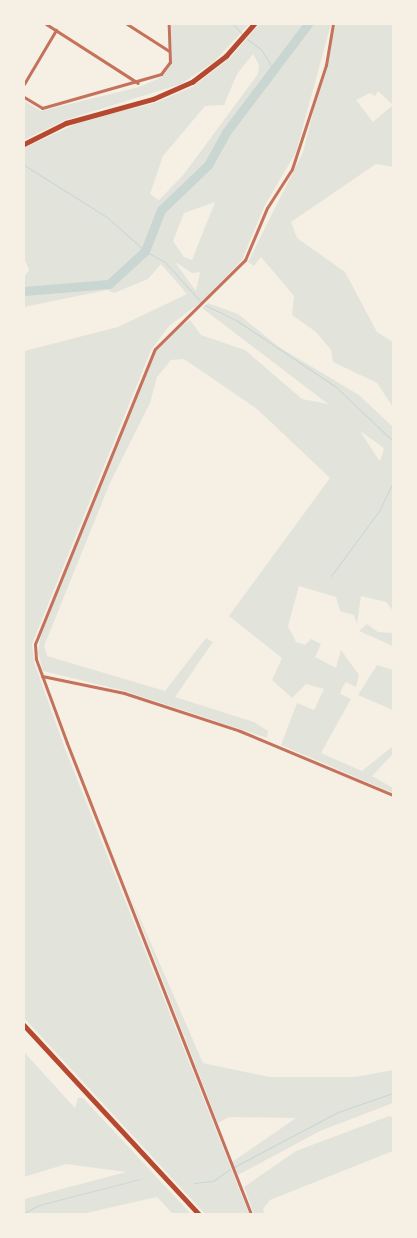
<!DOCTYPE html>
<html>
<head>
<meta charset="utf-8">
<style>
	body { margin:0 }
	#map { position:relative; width:417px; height:1238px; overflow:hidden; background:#f6efe4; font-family:"Noto Sans",sans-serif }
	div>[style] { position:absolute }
	.green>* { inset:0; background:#e2e4dc }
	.stream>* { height:1px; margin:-0.5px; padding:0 0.5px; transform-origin:0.5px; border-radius:0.5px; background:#c9d6d2 }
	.river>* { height:9px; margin:-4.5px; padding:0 4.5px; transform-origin:4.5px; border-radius:4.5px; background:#c9d6d2 }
	.minor>* { height:3px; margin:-1.5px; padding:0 1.5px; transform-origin:1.5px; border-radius:1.5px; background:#c5725c }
	.secondary>* { height:4.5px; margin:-2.25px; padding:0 2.25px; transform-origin:2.25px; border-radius:2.25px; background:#b5482f }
	.primary>* { height:4.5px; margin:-2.25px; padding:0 2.25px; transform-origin:2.25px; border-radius:2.25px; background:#b5482f }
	span { translate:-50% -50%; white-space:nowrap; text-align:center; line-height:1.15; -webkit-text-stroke:5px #f6efe4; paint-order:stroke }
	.frame { position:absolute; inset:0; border:25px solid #f6efe4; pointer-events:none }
</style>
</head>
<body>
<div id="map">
	<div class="green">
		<i style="clip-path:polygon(171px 24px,249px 24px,214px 62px,181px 84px,65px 120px,24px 140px,24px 101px,41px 111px,139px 87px,162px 77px,172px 63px)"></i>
		<i style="clip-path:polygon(evenodd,259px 24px,331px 24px,296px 152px,264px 207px,242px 260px,204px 300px,169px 326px,151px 350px,32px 644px,34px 662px,64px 746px,249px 1214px,205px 1214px,24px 1018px,24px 351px,118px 327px,187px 294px,161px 264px,148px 279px,114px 293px,107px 290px,24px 307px,24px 277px,29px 270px,24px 258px,24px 148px,84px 120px,155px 103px,194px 86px,231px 57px,259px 24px,253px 54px,259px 65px,258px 74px,184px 174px,159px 200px,150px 194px,163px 156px,205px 106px,224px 105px,237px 74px,253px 54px,259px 24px,215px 202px,192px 260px,184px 257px,173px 241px,184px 213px,215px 202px,259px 24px,175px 262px,192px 273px,200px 272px,196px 291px,175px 262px)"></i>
		<i style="clip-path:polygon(evenodd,336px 24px,393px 24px,393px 167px,376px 164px,291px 222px,297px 238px,345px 272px,377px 332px,393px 342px,393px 407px,377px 383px,333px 362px,331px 350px,316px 332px,292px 315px,294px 296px,261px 257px,254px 266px,248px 262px,303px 152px,336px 24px,378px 91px,393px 105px,373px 122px,356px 100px,370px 93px,375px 96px,378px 91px)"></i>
		<i style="clip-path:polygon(evenodd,208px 303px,238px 314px,279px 347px,359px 395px,393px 427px,393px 611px,386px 602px,361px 596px,357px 624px,354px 615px,340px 611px,336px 597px,299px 586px,288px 626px,296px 642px,305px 645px,311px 639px,321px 644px,315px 657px,336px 668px,341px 650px,359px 675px,356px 687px,346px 682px,342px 688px,340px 694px,351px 699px,321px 753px,362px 771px,393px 746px,393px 754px,372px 776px,393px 788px,393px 793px,281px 745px,297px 703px,314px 710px,324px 689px,306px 684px,292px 698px,272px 680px,282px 658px,229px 616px,330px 478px,257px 409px,184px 359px,171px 360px,157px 377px,150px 403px,110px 483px,44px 646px,47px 656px,165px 691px,206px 638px,213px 642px,175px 697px,254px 722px,268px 731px,267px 738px,125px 691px,43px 671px,38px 652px,42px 629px,156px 350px,171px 333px,190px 320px,201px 335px,245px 350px,302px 399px,328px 404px,202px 308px,208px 303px,360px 431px,384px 448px,380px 461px,379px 460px,360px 431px)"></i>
		<i style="clip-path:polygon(367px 624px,378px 632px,393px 633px,393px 646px,359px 631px)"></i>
		<i style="clip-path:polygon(377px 665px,393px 670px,393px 710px,358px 695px)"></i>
		<i style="clip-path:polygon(129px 893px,203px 1063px,269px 1077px,355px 1077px,393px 1070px,393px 1103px,320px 1131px,238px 1175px,232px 1162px,296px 1118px,229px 1117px,218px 1123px)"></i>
		<i style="clip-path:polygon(24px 1052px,75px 1108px,78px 1098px,83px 1098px,191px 1214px,173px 1214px,157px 1197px,82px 1214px,24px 1214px,24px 1199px,126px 1172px,66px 1164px,24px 1177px)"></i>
		<i style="clip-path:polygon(389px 1116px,393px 1117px,393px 1151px,270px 1200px,263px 1209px,265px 1214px,254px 1214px,244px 1187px,296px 1151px)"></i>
	</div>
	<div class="stream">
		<i style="left:233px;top:24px;width:13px;rotate:48deg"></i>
		<i style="left:247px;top:39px;width:17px;rotate:36deg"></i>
		<i style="left:261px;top:49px;width:26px;rotate:59deg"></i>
		<i style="left:24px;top:165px;width:98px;rotate:32.1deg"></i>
		<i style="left:107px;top:217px;width:51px;rotate:41.8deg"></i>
		<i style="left:145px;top:251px;width:23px;rotate:29deg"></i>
		<i style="left:165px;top:262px;width:54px;rotate:48deg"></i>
		<i style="left:205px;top:305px;width:34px;rotate:26deg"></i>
		<i style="left:236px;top:320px;width:120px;rotate:33.8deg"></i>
		<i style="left:336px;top:387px;width:79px;rotate:43.5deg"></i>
		<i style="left:331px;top:576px;width:81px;rotate:-53.6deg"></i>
		<i style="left:379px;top:511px;width:32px;rotate:-64deg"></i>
		<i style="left:234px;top:1167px;width:118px;rotate:-27.9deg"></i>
		<i style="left:338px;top:1112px;width:58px;rotate:-19.1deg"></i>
		<i style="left:194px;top:1183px;width:19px;rotate:-6deg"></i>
		<i style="left:213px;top:1181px;width:21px;rotate:-35deg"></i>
		<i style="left:24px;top:1213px;width:17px;rotate:-28deg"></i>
		<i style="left:39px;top:1205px;width:104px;rotate:-14.4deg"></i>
	</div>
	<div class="river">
		<i style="left:24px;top:291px;width:85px;rotate:-4.7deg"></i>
		<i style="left:109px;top:284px;width:49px;rotate:-42.5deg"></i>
		<i style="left:145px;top:251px;width:44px;rotate:-68.7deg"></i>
		<i style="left:161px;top:210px;width:65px;rotate:-43.8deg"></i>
		<i style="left:208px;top:165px;width:39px;rotate:-61deg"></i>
		<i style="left:227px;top:131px;width:134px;rotate:-52.9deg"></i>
	</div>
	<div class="minor">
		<i style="left:46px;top:24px;width:109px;rotate:32.7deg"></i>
		<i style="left:127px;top:24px;width:50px;rotate:32.7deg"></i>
		<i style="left:24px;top:84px;width:63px;rotate:-59.3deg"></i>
		<i style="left:24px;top:97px;width:21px;rotate:31deg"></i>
		<i style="left:42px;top:108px;width:124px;rotate:-15.9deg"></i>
		<i style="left:161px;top:74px;width:15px;rotate:-53deg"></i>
		<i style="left:170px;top:62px;width:38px;rotate:-92deg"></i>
		<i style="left:42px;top:676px;width:84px;rotate:11.7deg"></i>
		<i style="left:124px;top:693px;width:122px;rotate:18.1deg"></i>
		<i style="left:240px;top:731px;width:166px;rotate:22.7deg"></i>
		<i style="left:251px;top:1214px;width:506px;rotate:-111.34deg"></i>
		<i style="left:67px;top:743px;width:90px;rotate:-110.3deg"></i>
		<i style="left:36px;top:659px;width:15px;rotate:-94deg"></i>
		<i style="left:35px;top:644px;width:318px;rotate:-67.9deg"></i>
		<i style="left:155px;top:349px;width:127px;rotate:-44.7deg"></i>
		<i style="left:245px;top:260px;width:56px;rotate:-67.1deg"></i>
		<i style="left:267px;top:208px;width:46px;rotate:-57.3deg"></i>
		<i style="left:292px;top:169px;width:109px;rotate:-71.9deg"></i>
		<i style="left:326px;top:65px;width:42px;rotate:-80.3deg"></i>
	</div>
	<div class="secondary">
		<i style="left:24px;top:144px;width:47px;rotate:-26.6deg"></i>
		<i style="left:66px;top:123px;width:90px;rotate:-15.4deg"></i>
		<i style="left:153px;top:99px;width:43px;rotate:-23.6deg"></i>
		<i style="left:192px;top:82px;width:43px;rotate:-37.4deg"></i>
		<i style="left:226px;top:56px;width:43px;rotate:-48.8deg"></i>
	</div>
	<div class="primary">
		<i style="left:24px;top:1025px;width:258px;rotate:47.2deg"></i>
	</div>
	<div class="frame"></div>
</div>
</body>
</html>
